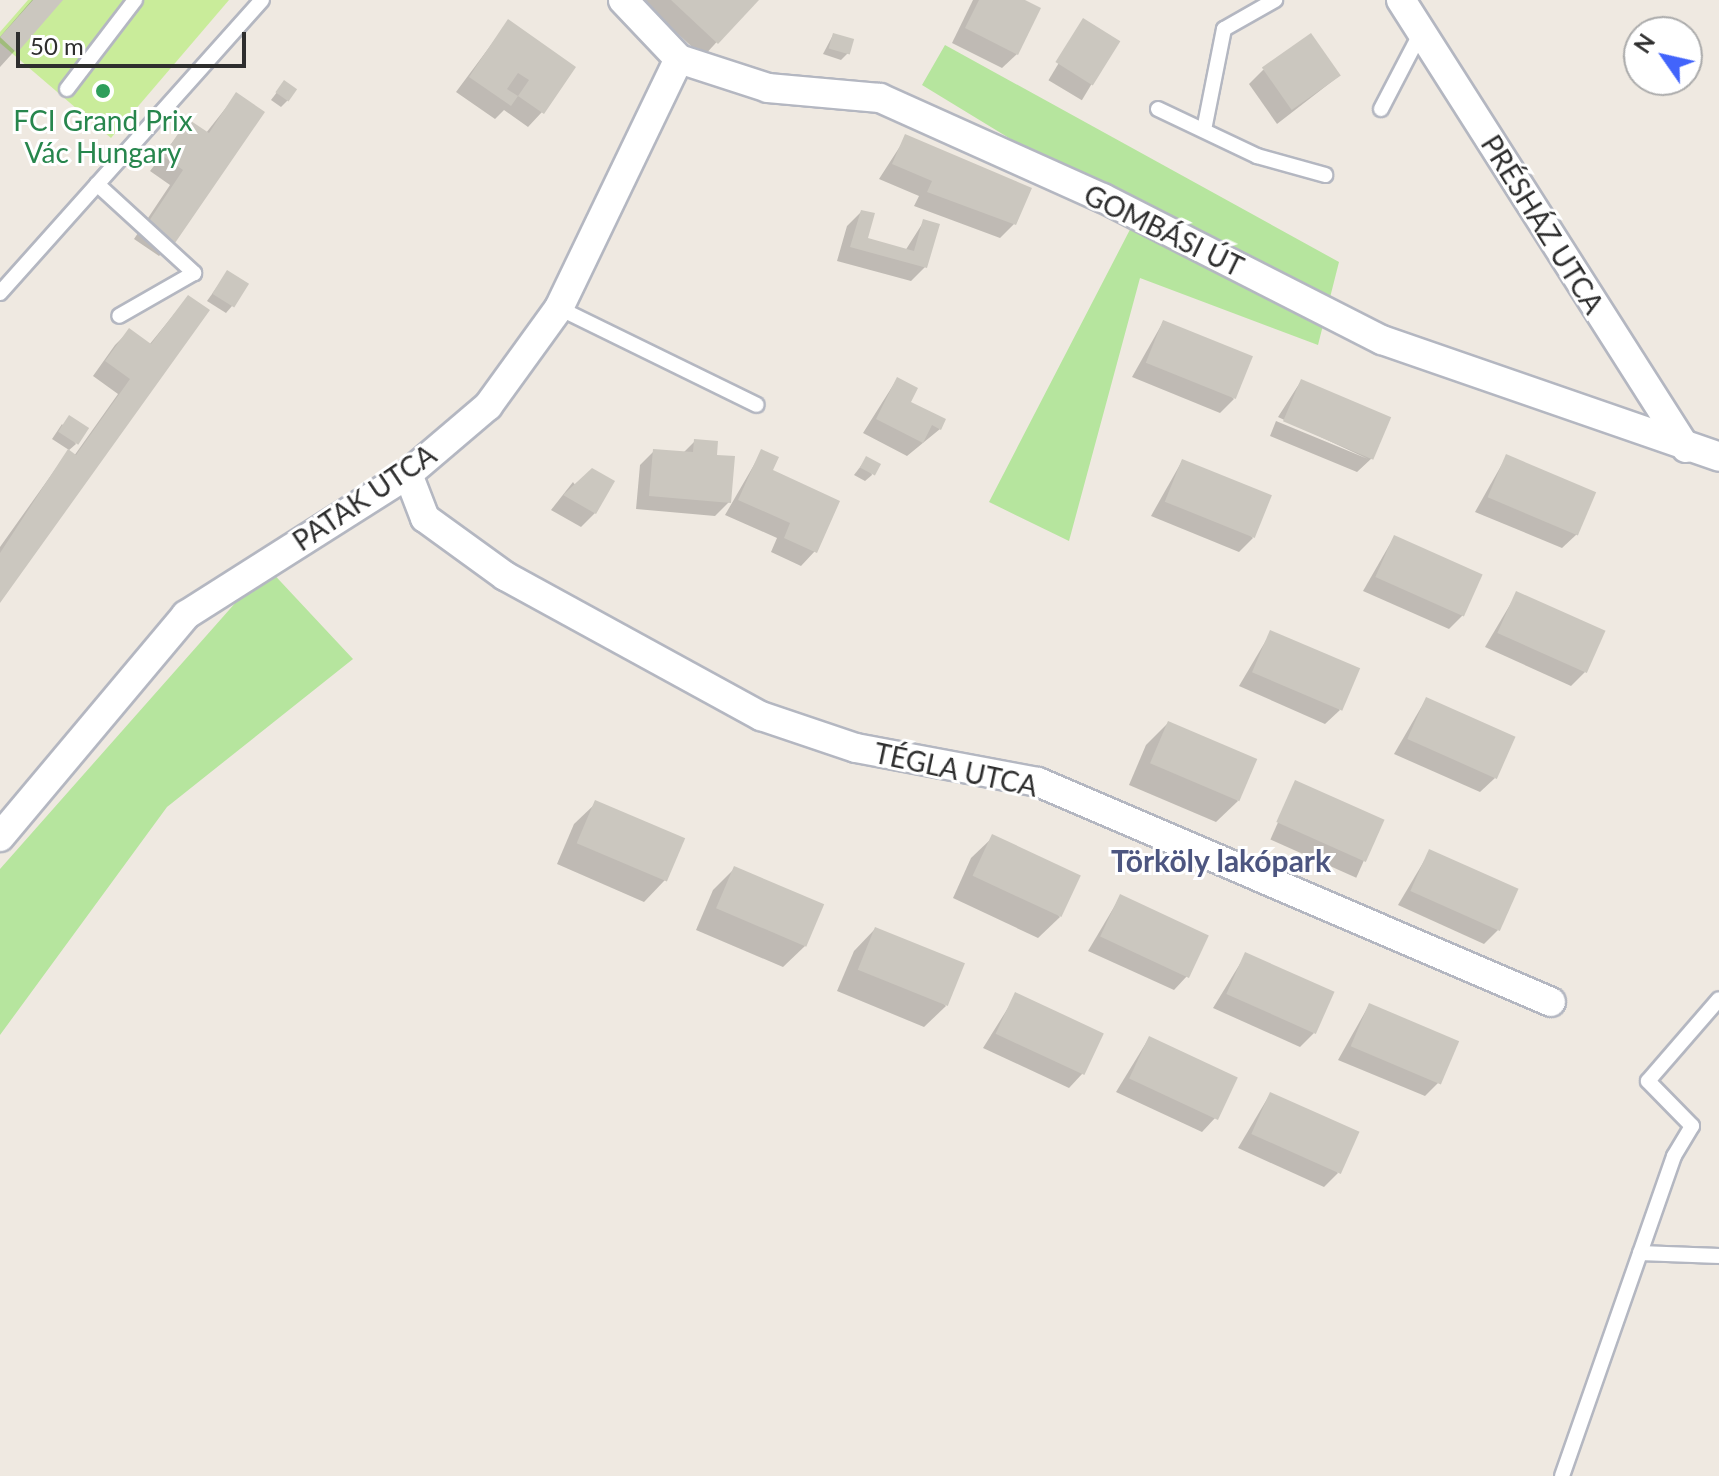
<!DOCTYPE html>
<html>
<head>
<meta charset="utf-8">
<style>
	body { margin:0 }
	#map { position:relative; width:1719px; height:1476px; overflow:hidden; background:#efe9e1; font-family:Lato,sans-serif }
	div>[style] { position:absolute }
	.green>* { inset:0; background:#b6e59e }
	.pitch>* { inset:0; background:#c9ec9a }
	.shadow>* { inset:0; background:#0003; transform-origin:0 0 }
	.building>* { inset:0; background:#cbc7bf; transform-origin:0 0 }
	.roads { filter:drop-shadow(2px 0 #b4b7c1) drop-shadow(-2px 0 #b4b7c1) drop-shadow(0 2px #b4b7c1) drop-shadow(0 -2px #b4b7c1) }
	.service>* { height:14px; margin:-7px; padding:0 7px; transform-origin:7px; border-radius:7px; background:#fff }
	.minor>* { height:28px; margin:-14px; padding:0 14px; transform-origin:14px; border-radius:14px; background:#fff }
	.dots>* { width:22px; height:22px; translate:-50% -50%; box-sizing:border-box; border:4px solid #fff; border-radius:50% }
	span { translate:-50% -50%; white-space:nowrap; text-align:center; line-height:1.15; -webkit-text-stroke:6px #fff; paint-order:stroke }
	.leisure-label { font-size:28px; color:#27864d }
	.street-label { font-size:28px; color:#2e2e2e }
	.neighbourhood-label { font-size:30px; color:#4d5680; font-weight:700 }
	.north { position:absolute; left:1623px; top:16px; width:80px; height:80px; box-sizing:border-box; background:#fff; border:2px solid #ababab; border-radius:50%; rotate:304deg; font-size:22px; font-weight:700; line-height:32px; text-align:center; color:#2e2e2e }
	.north::after { content:''; display:block; margin:auto; width:28px; height:36px; background:#4264fb; clip-path:polygon(50% 0,100% 100%,50% 72%,0 100%) }
	.scale { position:absolute; left:16px; top:32px; width:230px; height:36px; box-sizing:border-box; border:4px solid #2e2e2e; border-top:0; padding-left:10px; font-size:24px; line-height:28px; white-space:nowrap; color:#2e2e2e; -webkit-text-stroke:6px #fff; paint-order:stroke }
</style>
</head>
<body>
<div id="map">
	<div class="green">
		<i style="clip-path:polygon(945px 45px,1339px 262px,1318px 345px,1140px 278px,1069px 541px,989px 502px,1137px 216px,922px 85px)"></i>
		<i style="clip-path:polygon(267px 567px,353px 659px,167px 807px,0 1035px,0 869px)"></i>
	</div>
	<div class="pitch">
		<i style="clip-path:polygon(28px 0,229px 0,111px 138px,0 43px,0 32px)"></i>
	</div>
	<div class="shadow">
		<i style="clip-path:polygon(32px 0,61px 0,0 67px,0 37px)"></i>
		<i style="clip-path:polygon(641px 0,755px 0,703px 57px)"></i>
		<i style="clip-path:polygon(973px 0,1020px 0,1017px 54px,1002px 68px,952px 43px)"></i>
		<i style="left:1084px;top:21px;width:39px;height:69px;rotate:31deg"></i>
		<i style="clip-path:polygon(508px 22px,542px 112px,528px 127px,504px 110px,495px 119px,456px 92px)"></i>
		<i style="clip-path:polygon(833px 35px,848px 53px,841px 60px,823px 54px)"></i>
		<i style="clip-path:polygon(1263px 70px,1339px 76px,1277px 124px,1249px 84px)"></i>
		<i style="clip-path:polygon(284px 83px,288px 100px,281px 107px,271px 100px)"></i>
		<i style="clip-path:polygon(236px 95px,174px 242px,159px 256px,134px 239px,170px 185px,150px 171px,189px 121px,206px 133px)"></i>
		<i style="clip-path:polygon(906px 137px,1014px 224px,1000px 238px,914px 206px,919px 196px,879px 179px)"></i>
		<i style="clip-path:polygon(861px 212px,865px 240px,905px 251px,924px 221px,925px 267px,911px 281px,837px 261px,847px 226px)"></i>
		<i style="clip-path:polygon(227px 273px,232px 306px,226px 313px,207px 301px)"></i>
		<i style="clip-path:polygon(188px 297px,0 600px,0 547px,69px 450px,52px 439px,62px 424px,76px 444px,68px 451px,74px 456px,118px 394px,93px 376px,115px 345px,129px 331px,149px 345px)"></i>
		<i style="clip-path:polygon(1163px 322px,1234px 399px,1220px 413px,1132px 377px)"></i>
		<i style="clip-path:polygon(897px 379px,909px 403px,940px 429px,907px 456px,863px 433px)"></i>
		<i style="clip-path:polygon(1301px 381px,1372px 458px,1357px 472px,1270px 436px,1276px 421px,1368px 459px,1278px 417px)"></i>
		<i style="clip-path:polygon(695px 441px,715px 457px,729px 502px,715px 516px,636px 509px,640px 465px,654px 451px,683px 453px)"></i>
		<i style="clip-path:polygon(762px 451px,815px 551px,801px 566px,771px 552px,777px 538px,725px 515px)"></i>
		<i style="clip-path:polygon(1506px 457px,1577px 534px,1562px 548px,1475px 512px)"></i>
		<i style="clip-path:polygon(867px 458px,872px 475px,865px 481px,854px 475px)"></i>
		<i style="clip-path:polygon(1182px 461px,1253px 538px,1239px 552px,1151px 516px)"></i>
		<i style="clip-path:polygon(573px 482px,595px 513px,581px 527px,551px 510px)"></i>
		<i style="clip-path:polygon(1394px 537px,1463px 615px,1449px 629px,1363px 591px)"></i>
		<i style="clip-path:polygon(1517px 593px,1585px 672px,1571px 686px,1485px 647px)"></i>
		<i style="clip-path:polygon(1271px 632px,1340px 710px,1325px 724px,1239px 686px)"></i>
		<i style="clip-path:polygon(1426px 699px,1495px 778px,1480px 792px,1394px 754px)"></i>
		<i style="clip-path:polygon(1168px 723px,1238px 801px,1216px 822px,1129px 785px,1146px 745px)"></i>
		<i style="left:1296px;top:782px;width:94px;height:63px;rotate:24deg"></i>
		<i style="clip-path:polygon(596px 803px,665px 880px,644px 902px,557px 864px,574px 824px)"></i>
		<i style="clip-path:polygon(993px 837px,1060px 917px,1038px 938px,953px 898px,971px 858px)"></i>
		<i style="clip-path:polygon(1430px 851px,1498px 930px,1484px 944px,1398px 905px)"></i>
		<i style="clip-path:polygon(735px 868px,805px 946px,783px 967px,696px 930px,713px 890px)"></i>
		<i style="clip-path:polygon(1120px 897px,1188px 975px,1174px 990px,1088px 951px)"></i>
		<i style="clip-path:polygon(875px 929px,946px 1006px,924px 1027px,837px 991px,854px 951px)"></i>
		<i style="clip-path:polygon(1246px 954px,1314px 1033px,1300px 1047px,1213px 1008px)"></i>
		<i style="clip-path:polygon(1016px 995px,1083px 1073px,1069px 1088px,983px 1048px)"></i>
		<i style="clip-path:polygon(1369px 1005px,1439px 1082px,1425px 1096px,1338px 1060px)"></i>
		<i style="clip-path:polygon(1149px 1038px,1216px 1117px,1202px 1132px,1116px 1092px)"></i>
		<i style="clip-path:polygon(1270px 1094px,1338px 1173px,1324px 1187px,1238px 1148px)"></i>
	</div>
	<div class="building">
		<i style="clip-path:polygon(33px 0,63px 0,17px 53px,0 37px)"></i>
		<i style="clip-path:polygon(671px 0,759px 0,718px 44px)"></i>
		<i style="clip-path:polygon(979px 0,1025px 0,1041px 8px,1018px 55px,965px 28px)"></i>
		<i style="left:1083px;top:18px;width:44px;height:52px;rotate:32deg"></i>
		<i style="clip-path:polygon(508px 19px,576px 67px,544px 114px,518px 96px,529px 80px,518px 73px,507px 89px,518px 96px,511px 106px,469px 77px)"></i>
		<i style="left:833px;top:33px;width:22px;height:16px;rotate:16deg"></i>
		<i style="left:1311px;top:33px;width:52px;height:60px;rotate:55deg"></i>
		<i style="left:284px;top:80px;width:16px;height:15px;rotate:35deg"></i>
		<i style="clip-path:polygon(236px 92px,265px 112px,175px 243px,147px 224px,183px 170px,163px 156px,188px 119px,209px 133px)"></i>
		<i style="clip-path:polygon(905px 134px,1032px 188px,1016px 225px,927px 192px,932px 181px,892px 164px)"></i>
		<i style="clip-path:polygon(861px 210px,875px 213px,868px 238px,914px 251px,923px 219px,940px 224px,927px 268px,850px 247px)"></i>
		<i style="left:227px;top:270px;width:26px;height:28px;rotate:32deg"></i>
		<i style="clip-path:polygon(188px 295px,210px 310px,0 603px,0 553px,68px 449px,76px 455px,130px 379px,105px 361px,129px 328px,151px 344px)"></i>
		<i style="left:1163px;top:320px;width:97px;height:46px;rotate:22deg"></i>
		<i style="clip-path:polygon(897px 377px,918px 388px,911px 402px,946px 419px,941px 430px,932px 425px,923px 443px,876px 419px)"></i>
		<i style="left:1301px;top:379px;width:98px;height:46px;rotate:23deg"></i>
		<i style="left:69px;top:415px;width:24px;height:20px;rotate:33deg"></i>
		<i style="clip-path:polygon(694px 439px,718px 441px,717px 455px,735px 456px,731px 503px,649px 496px,653px 449px,693px 452px)"></i>
		<i style="clip-path:polygon(761px 449px,779px 457px,773px 470px,840px 501px,817px 553px,784px 538px,790px 523px,738px 500px)"></i>
		<i style="left:1506px;top:454px;width:98px;height:47px;rotate:23deg"></i>
		<i style="left:866px;top:456px;width:17px;height:13px;rotate:28deg"></i>
		<i style="left:1182px;top:459px;width:97px;height:46px;rotate:22deg"></i>
		<i style="clip-path:polygon(592px 468px,615px 481px,596px 514px,563px 495px)"></i>
		<i style="left:1394px;top:535px;width:97px;height:46px;rotate:24deg"></i>
		<i style="left:1516px;top:591px;width:98px;height:46px;rotate:24deg"></i>
		<i style="left:1270px;top:630px;width:98px;height:46px;rotate:23deg"></i>
		<i style="left:1426px;top:697px;width:98px;height:46px;rotate:24deg"></i>
		<i style="left:1168px;top:721px;width:97px;height:46px;rotate:23deg"></i>
		<i style="left:1295px;top:780px;width:98px;height:46px;rotate:24deg"></i>
		<i style="left:595px;top:800px;width:98px;height:47px;rotate:23deg"></i>
		<i style="left:992px;top:834px;width:98px;height:46px;rotate:25deg"></i>
		<i style="left:1429px;top:849px;width:98px;height:46px;rotate:24deg"></i>
		<i style="left:734px;top:866px;width:98px;height:46px;rotate:23deg"></i>
		<i style="left:1120px;top:894px;width:98px;height:47px;rotate:25deg"></i>
		<i style="left:875px;top:927px;width:97px;height:46px;rotate:22deg"></i>
		<i style="left:1245px;top:952px;width:98px;height:46px;rotate:24deg"></i>
		<i style="left:1015px;top:992px;width:98px;height:46px;rotate:25deg"></i>
		<i style="left:1369px;top:1003px;width:98px;height:47px;rotate:23deg"></i>
		<i style="left:1149px;top:1036px;width:98px;height:47px;rotate:25deg"></i>
		<i style="left:1270px;top:1092px;width:98px;height:46px;rotate:24deg"></i>
	</div>
	<div class="roads">
		<div class="service">
			<i style="left:67px;top:89px;width:112px;rotate:-52.6deg"></i>
			<i style="left:1158px;top:109px;width:110px;rotate:25.4deg"></i>
			<i style="left:1257px;top:156px;width:71px;rotate:15.6deg"></i>
			<i style="left:1381px;top:109px;width:87px;rotate:-62.5deg"></i>
			<i style="left:1204px;top:130px;width:103px;rotate:-78.8deg"></i>
			<i style="left:1224px;top:29px;width:59px;rotate:-29.6deg"></i>
			<i style="left:97px;top:184px;width:132px;rotate:42.5deg"></i>
			<i style="left:194px;top:273px;width:86px;rotate:150.2deg"></i>
			<i style="left:0;top:293px;width:393px;rotate:-48.2deg"></i>
			<i style="left:559px;top:308px;width:220px;rotate:26.1deg"></i>
			<i style="left:1640px;top:1253px;width:79px;rotate:2.2deg"></i>
			<i style="left:1562px;top:1476px;width:339px;rotate:-70.7deg"></i>
			<i style="left:1674px;top:1156px;width:35px;rotate:-59deg"></i>
			<i style="left:1692px;top:1126px;width:63px;rotate:-134.4deg"></i>
			<i style="left:1648px;top:1081px;width:108px;rotate:-49.1deg"></i>
		</div>
		<div class="minor">
			<i style="left:623px;top:0;width:81px;rotate:46.5deg"></i>
			<i style="left:679px;top:59px;width:94px;rotate:18deg"></i>
			<i style="left:768px;top:88px;width:112px;rotate:5.1deg"></i>
			<i style="left:880px;top:98px;width:244px;rotate:24.2deg"></i>
			<i style="left:1103px;top:198px;width:313px;rotate:27deg"></i>
			<i style="left:1382px;top:340px;width:357px;rotate:19.1deg"></i>
			<i style="left:1401px;top:0;width:531px;rotate:57.54deg"></i>
			<i style="left:408px;top:474px;width:47px;rotate:68.9deg"></i>
			<i style="left:425px;top:518px;width:99px;rotate:35.9deg"></i>
			<i style="left:505px;top:576px;width:292px;rotate:28.7deg"></i>
			<i style="left:761px;top:716px;width:100px;rotate:18.6deg"></i>
			<i style="left:856px;top:748px;width:185px;rotate:10.6deg"></i>
			<i style="left:1038px;top:782px;width:558px;rotate:23.21deg"></i>
			<i style="left:0;top:837px;width:290px;rotate:-50deg"></i>
			<i style="left:186px;top:615px;width:263px;rotate:-32.4deg"></i>
			<i style="left:408px;top:474px;width:105px;rotate:-40.4deg"></i>
			<i style="left:488px;top:406px;width:121px;rotate:-54.1deg"></i>
			<i style="left:559px;top:308px;width:276px;rotate:-64.3deg"></i>
		</div>
	</div>
	<div class="dots">
		<i style="left:103px;top:91px;background:#2e9e5b"></i>
	</div>
	<div class="leisure-label">
		<span style="left:103px;top:136px">FCI Grand Prix<br>Vác Hungary</span>
	</div>
	<div class="street-label">
		<span style="left:1543px;top:224px;rotate:58deg">PRÉSHÁZ UTCA</span>
		<span style="left:1164px;top:230px;rotate:26deg">GOMBÁSI ÚT</span>
		<span style="left:364px;top:497px;rotate:-34deg">PATAK UTCA</span>
		<span style="left:956px;top:769px;rotate:12deg">TÉGLA UTCA</span>
	</div>
	<div class="neighbourhood-label">
		<span style="left:1221px;top:860px">Törköly lakópark</span>
	</div>
	<div class="north">N</div>
	<div class="scale">50 m</div>
</div>
</body>
</html>
